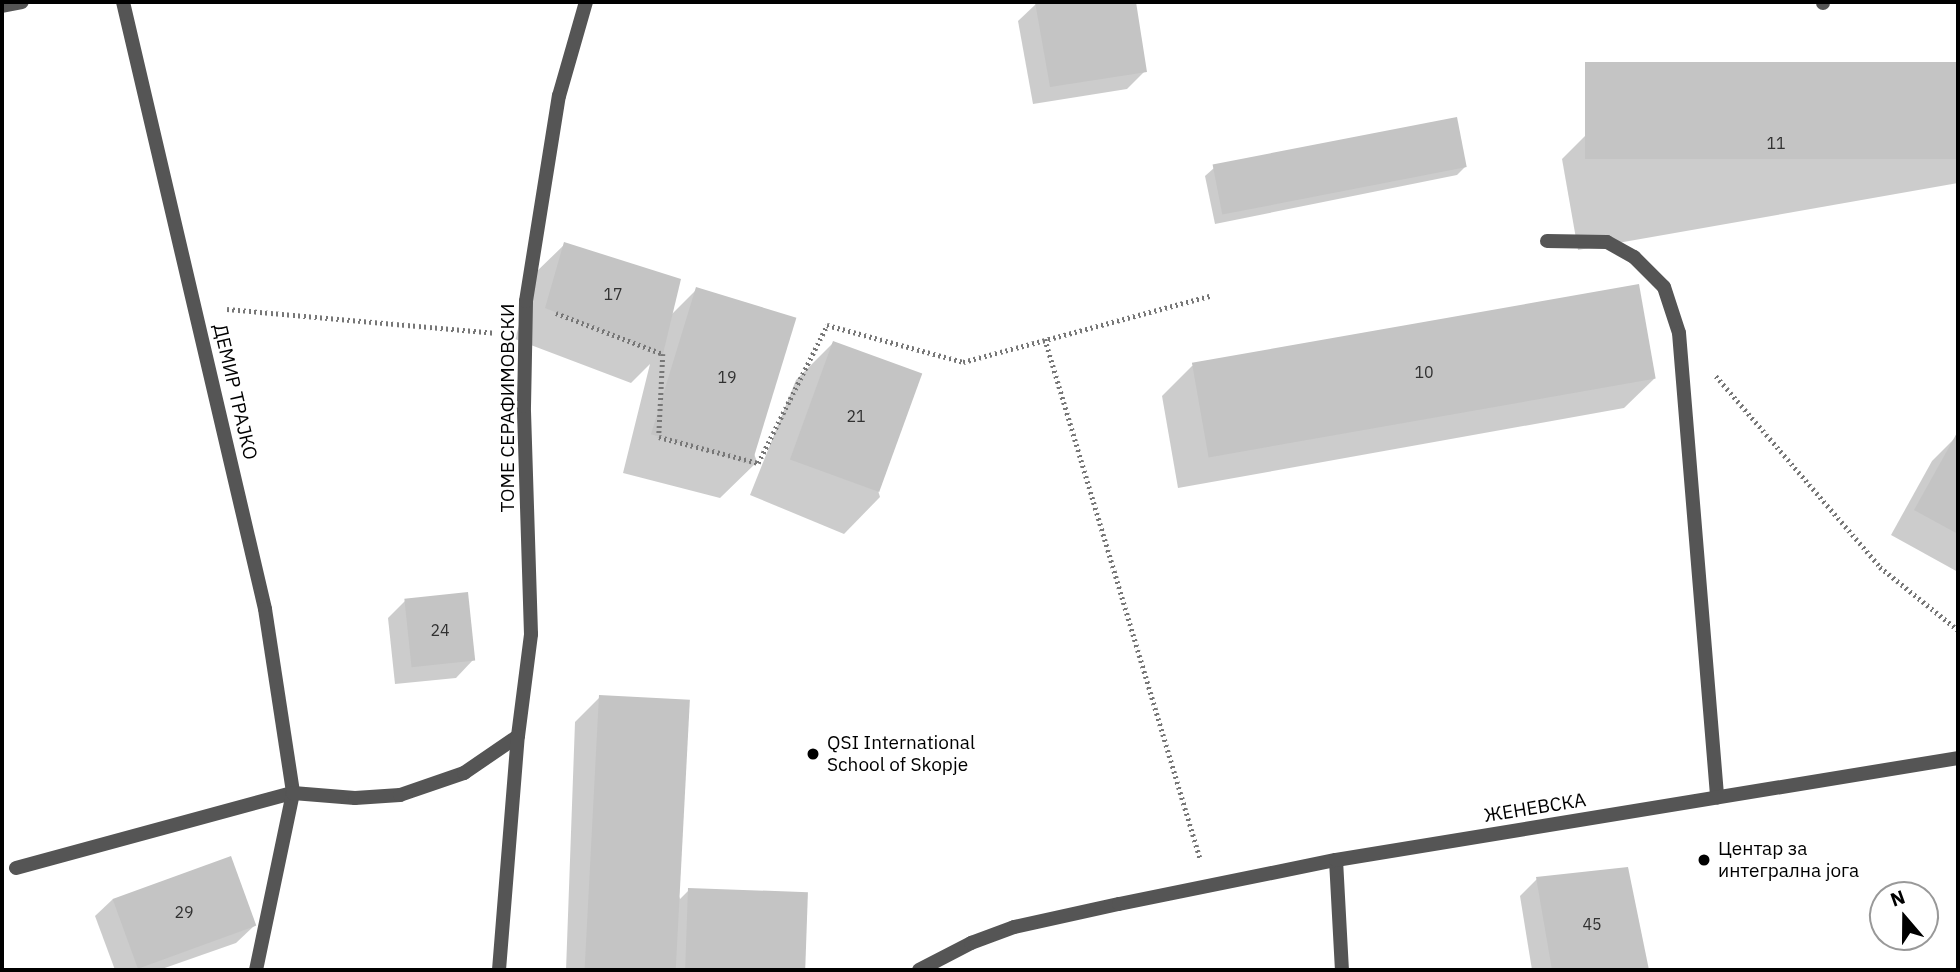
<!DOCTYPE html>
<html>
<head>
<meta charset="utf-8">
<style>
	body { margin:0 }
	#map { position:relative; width:1960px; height:972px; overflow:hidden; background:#fff; font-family:"IBM Plex Sans",sans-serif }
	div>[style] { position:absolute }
	.shadow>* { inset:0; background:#0003 }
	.building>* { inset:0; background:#c4c4c4; transform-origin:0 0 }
	.path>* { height:4.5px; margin-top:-2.25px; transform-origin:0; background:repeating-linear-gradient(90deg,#777 0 2px,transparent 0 5.5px) }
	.service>* { height:14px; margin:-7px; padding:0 7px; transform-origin:7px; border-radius:7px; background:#555 }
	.pedestrian>* { height:14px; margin:-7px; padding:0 7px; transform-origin:7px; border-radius:7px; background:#555 }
	.minor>* { height:14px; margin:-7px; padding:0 7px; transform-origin:7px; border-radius:7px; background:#555 }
	.dots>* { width:19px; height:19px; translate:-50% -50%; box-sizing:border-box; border:4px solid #fff; border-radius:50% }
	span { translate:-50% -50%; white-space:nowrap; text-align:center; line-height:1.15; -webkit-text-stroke:5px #fff; paint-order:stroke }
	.number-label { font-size:16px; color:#313131 }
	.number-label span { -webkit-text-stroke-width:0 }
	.street-label { font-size:19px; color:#000 }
	.poi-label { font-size:19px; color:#000 }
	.left { translate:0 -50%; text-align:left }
	.frame { position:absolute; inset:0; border:4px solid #000; pointer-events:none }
	.north { position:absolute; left:1869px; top:881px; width:70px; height:70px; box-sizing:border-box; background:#fff; border:2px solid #999; border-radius:50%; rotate:340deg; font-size:19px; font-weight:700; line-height:28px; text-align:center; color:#000 }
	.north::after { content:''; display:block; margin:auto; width:24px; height:32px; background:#000; clip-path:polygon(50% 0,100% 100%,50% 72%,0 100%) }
</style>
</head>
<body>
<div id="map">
	<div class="shadow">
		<i style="clip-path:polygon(1050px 2px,1134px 2px,1145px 71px,1127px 89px,1033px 104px,1018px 21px,1036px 4px)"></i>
		<i style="clip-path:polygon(1958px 64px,1958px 183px,1578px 250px,1562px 159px,1592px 129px)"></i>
		<i style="clip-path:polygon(1465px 167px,1457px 175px,1215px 224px,1205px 176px,1214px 168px)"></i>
		<i style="clip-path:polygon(565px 244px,670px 316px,697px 289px,757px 462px,720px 498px,623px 473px,650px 364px,631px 383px,515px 339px,534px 274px)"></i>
		<i style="clip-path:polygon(833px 343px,880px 497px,844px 534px,750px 495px,796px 380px)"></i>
		<i style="clip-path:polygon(1192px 366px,1655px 378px,1624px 408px,1178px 488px,1162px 396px)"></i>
		<i style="clip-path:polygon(1957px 436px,1958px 437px,1958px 572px,1891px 535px,1932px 461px)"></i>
		<i style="clip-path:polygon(405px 601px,473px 660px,456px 678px,395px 684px,388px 618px)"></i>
		<i style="clip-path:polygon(600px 697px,680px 899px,689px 890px,806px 894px,803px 970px,566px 970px,575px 722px)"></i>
		<i style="clip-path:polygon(1626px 869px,1647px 970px,1532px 970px,1520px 896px,1537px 879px)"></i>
		<i style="clip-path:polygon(113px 899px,254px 926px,236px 943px,159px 970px,115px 970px,95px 916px)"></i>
	</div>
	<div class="building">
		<i style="clip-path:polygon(1035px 2px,1136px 2px,1147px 72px,1050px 87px)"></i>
		<i style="left:1958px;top:62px;width:97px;height:373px;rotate:90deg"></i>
		<i style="left:1457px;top:117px;width:51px;height:249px;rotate:79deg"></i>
		<i style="clip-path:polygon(564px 242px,681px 279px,663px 354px,545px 308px)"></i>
		<i style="left:1639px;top:284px;width:96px;height:454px;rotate:80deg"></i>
		<i style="left:696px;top:287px;width:105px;height:154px;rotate:17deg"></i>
		<i style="left:833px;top:341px;width:95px;height:126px;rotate:20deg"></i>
		<i style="clip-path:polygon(1958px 431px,1958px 534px,1914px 510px)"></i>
		<i style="left:468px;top:592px;width:69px;height:64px;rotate:84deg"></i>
		<i style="left:599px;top:695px;width:91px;height:275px;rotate:3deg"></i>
		<i style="left:231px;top:856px;width:74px;height:126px;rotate:70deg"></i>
		<i style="clip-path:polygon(1628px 867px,1649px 970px,1552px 970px,1536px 877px)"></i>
		<i style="left:688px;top:888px;width:120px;height:82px;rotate:2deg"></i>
	</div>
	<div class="path">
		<i style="left:227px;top:309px;width:268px;rotate:5.1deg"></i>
		<i style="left:556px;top:313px;width:115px;rotate:21deg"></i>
		<i style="left:663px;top:354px;width:83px;rotate:92.8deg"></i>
		<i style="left:659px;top:437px;width:102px;rotate:14.7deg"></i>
		<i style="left:758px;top:463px;width:154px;rotate:-63.4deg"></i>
		<i style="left:827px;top:325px;width:141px;rotate:15.2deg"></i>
		<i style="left:963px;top:362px;width:256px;rotate:-15deg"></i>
		<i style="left:1045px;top:339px;width:542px;rotate:73.37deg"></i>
		<i style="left:1716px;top:376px;width:252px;rotate:49.3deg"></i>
		<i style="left:1880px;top:567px;width:100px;rotate:38.9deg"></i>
	</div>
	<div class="service">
		<i style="left:1547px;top:241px;width:60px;rotate:1deg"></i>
		<i style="left:1607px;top:242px;width:31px;rotate:29deg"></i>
		<i style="left:1634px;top:257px;width:42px;rotate:45deg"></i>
		<i style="left:1664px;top:287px;width:48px;rotate:71.9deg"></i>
		<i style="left:1679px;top:333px;width:466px;rotate:85.3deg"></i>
		<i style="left:919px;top:970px;width:59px;rotate:-27.4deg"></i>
		<i style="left:971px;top:943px;width:46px;rotate:-20.4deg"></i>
		<i style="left:1014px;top:927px;width:107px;rotate:-12.4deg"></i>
	</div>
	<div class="pedestrian">
		<i style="left:16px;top:868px;width:287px;rotate:-15.2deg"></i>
	</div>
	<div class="minor">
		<i style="left:123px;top:2px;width:623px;rotate:76.83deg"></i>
		<i style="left:265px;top:609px;width:186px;rotate:81.3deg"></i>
		<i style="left:293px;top:793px;width:181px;rotate:101.8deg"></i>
		<i style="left:1823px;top:3px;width:1px;rotate:-90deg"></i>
		<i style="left:2px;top:6px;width:20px;rotate:-11deg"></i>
		<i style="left:293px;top:793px;width:62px;rotate:4.6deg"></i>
		<i style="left:355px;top:798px;width:45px;rotate:-3.8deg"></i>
		<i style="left:400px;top:795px;width:68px;rotate:-19deg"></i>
		<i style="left:464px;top:773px;width:65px;rotate:-34.4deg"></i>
		<i style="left:518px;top:736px;width:103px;rotate:-82.7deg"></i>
		<i style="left:531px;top:634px;width:228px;rotate:-91.8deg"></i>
		<i style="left:524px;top:406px;width:105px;rotate:-88.9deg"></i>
		<i style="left:526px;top:301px;width:208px;rotate:-80.9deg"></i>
		<i style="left:559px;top:96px;width:98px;rotate:-74deg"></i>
		<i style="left:1336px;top:860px;width:110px;rotate:86.9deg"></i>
		<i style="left:1119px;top:904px;width:221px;rotate:-11.5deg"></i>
		<i style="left:1336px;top:860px;width:630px;rotate:-9.31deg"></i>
		<i style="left:499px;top:970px;width:235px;rotate:-85.4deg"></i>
	</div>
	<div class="dots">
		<i style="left:813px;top:754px;background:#000"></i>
		<i style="left:1704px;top:860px;background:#000"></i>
	</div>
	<div class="number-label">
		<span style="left:1776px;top:143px">11</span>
		<span style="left:613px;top:294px">17</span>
		<span style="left:1424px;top:372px">10</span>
		<span style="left:727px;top:377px">19</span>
		<span style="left:856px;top:416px">21</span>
		<span style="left:440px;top:630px">24</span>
		<span style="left:184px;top:912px">29</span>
		<span style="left:1592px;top:924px">45</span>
	</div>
	<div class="street-label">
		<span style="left:235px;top:392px;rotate:77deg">ДЕМИР ТРАЈКО</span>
		<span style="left:508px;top:408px;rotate:-90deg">ТОМЕ СЕРАФИМОВСКИ</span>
		<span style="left:1535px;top:808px;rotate:-9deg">ЖЕНЕВСКА</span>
	</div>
	<div class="poi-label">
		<span class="left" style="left:827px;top:754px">QSI International<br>School of Skopje</span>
		<span class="left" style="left:1718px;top:860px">Центар за<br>интегрална јога</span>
	</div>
	<div class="frame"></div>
	<div class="north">N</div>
</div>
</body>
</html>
